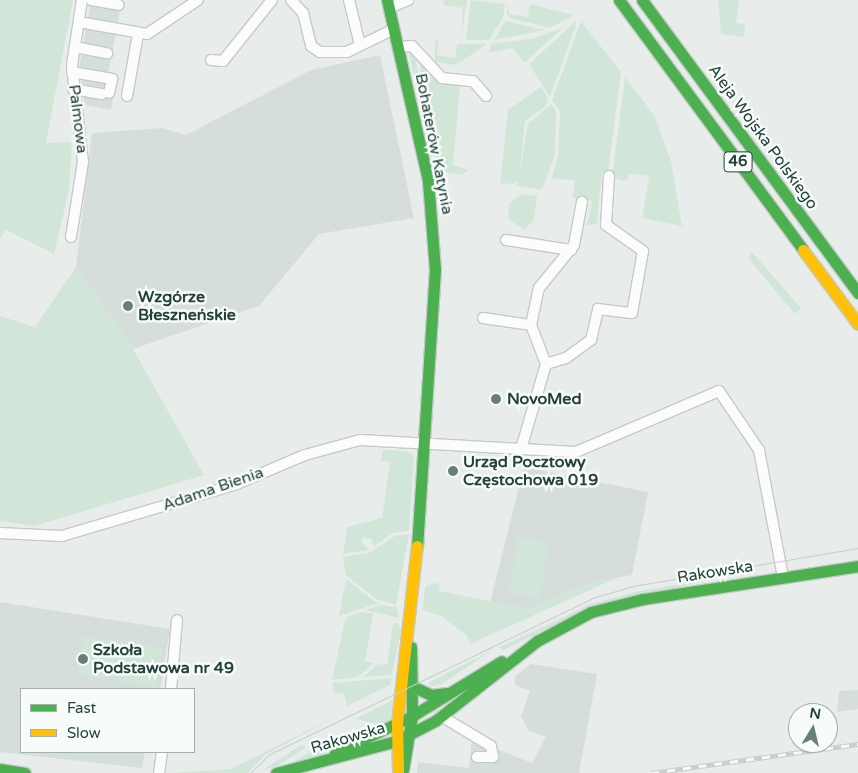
<!DOCTYPE html>
<html>
<head>
<meta charset="utf-8">
<style>
	body { margin:0 }
	#map { position:relative; width:858px; height:773px; overflow:hidden; background:#e8edeb; font-family:"Varela Round",sans-serif }
	div>[style] { position:absolute }
	.built>* { inset:0; background:#d6dedb }
	.green>* { inset:0; background:#d1e6d8; transform-origin:0 0 }
	.roads { filter:drop-shadow(1px 0 #c5cac8) drop-shadow(-1px 0 #c5cac8) drop-shadow(0 1px #c5cac8) drop-shadow(0 -1px #c5cac8) }
	.street>* { height:10px; margin:-5px; padding:0 5px; transform-origin:5px; border-radius:5px; background:#fcfcfc }
	.fast>* { height:11px; margin:-5.5px; padding:0 5.5px; transform-origin:5.5px; border-radius:5.5px; background:#4caf50 }
	.slow>* { height:11px; margin:-5.5px; padding:0 5.5px; transform-origin:5.5px; border-radius:5.5px; background:#ffc107 }
	.tram>* { height:1px; margin:-0.5px; padding:0 0.5px; transform-origin:0.5px; border-radius:0.5px; background:#c9cdcc }
	.rail>* { height:4.5px; margin-top:-2.25px; transform-origin:0; background:repeating-linear-gradient(90deg,#f7fbf9 0 8px,#c9cdcc 0 16px); box-sizing:border-box; border-block:1px solid #c9cdcc }
	.dots>* { width:14px; height:14px; translate:-50% -50%; box-sizing:border-box; border:2px solid #f7fbf9; border-radius:50% }
	span { translate:-50% -50%; white-space:nowrap; text-align:center; line-height:1.15; -webkit-text-stroke:5px #f7fbf9; paint-order:stroke }
	.shield-label span { padding:1px 4px; background:#f7fbf9; border:1px solid; border-radius:4px; -webkit-text-stroke-width:0 }
	.shield-label { font-size:15px; color:#24423a; font-weight:700 }
	.street-label { font-size:16px; color:#24423a }
	.poi-label { font-size:16px; color:#24423a; font-weight:700 }
	.left { translate:0 -50%; text-align:left }
	.legend { position:absolute; left:20px; top:688px; width:175px; height:65px; box-sizing:border-box; background:#f7fbf9; border:1px solid #a3b1ad; margin:0; padding:6px 9px; list-style:none; font-size:15px; color:#24423a }
	.legend li { display:flex; align-items:center; gap:10px; height:25px }
	.legend b { width:25px; border:1px solid #a3b1ad }
	.north { position:absolute; left:788px; top:703px; width:50px; height:50px; box-sizing:border-box; background:#f7fbf9; border:1px solid #a3b1ad; border-radius:50%; rotate:9deg; font-size:14px; font-weight:700; line-height:20px; text-align:center; color:#24423a }
	.north::after { content:''; display:block; margin:auto; width:18px; height:22px; background:#697e78; clip-path:polygon(50% 0,100% 100%,50% 72%,0 100%) }
</style>
</head>
<body>
<div id="map">
	<div class="built">
		<i style="clip-path:polygon(91px 0,122px 0,108px 75px,116px 77px,111px 110px,85px 105px,79px 69px)"></i>
		<i style="clip-path:polygon(380px 55px,414px 218px,319px 234px,259px 306px,133px 349px,76px 267px,92px 133px,162px 128px,186px 135px,311px 70px)"></i>
		<i style="clip-path:polygon(524px 467px,648px 492px,632px 575px,593px 582px,530px 609px,490px 603px)"></i>
		<i style="clip-path:polygon(0 602px,170px 629px,160px 689px,21px 689px,21px 752px,145px 752px,142px 768px,0 752px)"></i>
		<i style="clip-path:polygon(531px 664px,597px 674px,579px 773px,417px 773px,418px 762px,469px 768px,472px 739px,532px 763px,546px 737px,529px 731px,521px 716px,530px 691px,515px 685px,515px 676px)"></i>
		<i style="clip-path:polygon(858px 690px,858px 709px,837px 712px,839px 691px)"></i>
	</div>
	<div class="green">
		<i style="clip-path:polygon(0 0,73px 0,46px 143px,72px 142px,69px 190px,54px 254px,6px 230px,0 239px)"></i>
		<i style="clip-path:polygon(444px 0,467px 0,461px 39px,463px 8px,443px 5px)"></i>
		<i style="clip-path:polygon(471px 0,505px 4px,503px 17px,489px 40px,466px 40px)"></i>
		<i style="clip-path:polygon(508px 0,509px 14px,527px 17px,530px 4px,574px 15px,550px 28px,510px 18px,507px 13px)"></i>
		<i style="clip-path:polygon(718px 0,739px 0,736px 23px,745px 24px,744px 37px,721px 34px)"></i>
		<i style="clip-path:polygon(505px 21px,545px 30px,494px 40px)"></i>
		<i style="clip-path:polygon(576px 21px,576px 25px,550px 97px,529px 64px)"></i>
		<i style="clip-path:polygon(581px 21px,621px 72px,608px 173px,602px 172px,597px 223px,587px 226px,592px 201px,573px 198px,575px 181px,552px 178px,558px 155px,560px 111px,552px 100px)"></i>
		<i style="clip-path:polygon(563px 28px,524px 63px,513px 48px,488px 53px,492px 44px,534px 38px)"></i>
		<i style="clip-path:polygon(435px 39px,439px 40px,437px 55px,455px 58px,457px 44px,487px 44px,456px 65px,435px 62px)"></i>
		<i style="clip-path:polygon(408px 48px,414px 53px,423px 95px,432px 163px)"></i>
		<i style="clip-path:polygon(420px 64px,439px 81px,460px 85px,453px 165px,468px 170px,462px 175px,437px 171px)"></i>
		<i style="clip-path:polygon(625px 77px,654px 115px,671px 161px,682px 226px,642px 218px,649px 176px,629px 173px,627px 181px,612px 178px)"></i>
		<i style="clip-path:polygon(541px 87px,548px 99px,546px 106px,525px 121px,519px 179px,513px 184px,500px 183px,508px 110px)"></i>
		<i style="clip-path:polygon(551px 104px,556px 112px,555px 155px,542px 190px,517px 186px,528px 124px)"></i>
		<i style="clip-path:polygon(522px 194px,537px 196px,534px 220px,524px 230px,508px 219px,509px 204px)"></i>
		<i style="clip-path:polygon(752px 252px,801px 308px,795px 314px,748px 258px)"></i>
		<i style="clip-path:polygon(76px 267px,133px 349px,204px 475px,34px 526px,0 521px,0 316px,35px 327px)"></i>
		<i style="clip-path:polygon(383px 450px,407px 451px,414px 456px,409px 531px,393px 533px,373px 547px,372px 539px,363px 537px,361px 542px,369px 550px,343px 554px,347px 527px,382px 518px,390px 462px,381px 461px)"></i>
		<i style="clip-path:polygon(409px 534px,396px 605px,376px 599px,346px 575px,343px 557px,369px 553px,395px 536px)"></i>
		<i style="left:518px;top:537px;width:31px;height:57px;rotate:9deg"></i>
		<i style="clip-path:polygon(619px 577px,470px 644px,467px 636px,441px 616px,423px 610px,425px 587px,435px 583px,440px 584px,439px 591px,530px 609px,593px 582px)"></i>
		<i style="clip-path:polygon(346px 579px,373px 600px,379px 603px,339px 616px)"></i>
		<i style="clip-path:polygon(713px 579px,582px 611px,502px 651px,500px 647px,588px 605px,638px 591px)"></i>
		<i style="clip-path:polygon(381px 605px,396px 607px,399px 618px,365px 610px)"></i>
		<i style="clip-path:polygon(361px 612px,373px 613px,365px 661px,374px 663px,358px 677px,332px 680px,344px 624px,347px 617px)"></i>
		<i style="clip-path:polygon(393px 623px,399px 624px,401px 631px,392px 675px,363px 677px,378px 664px,387px 665px)"></i>
		<i style="left:83px;top:636px;width:80px;height:39px;rotate:9deg"></i>
		<i style="clip-path:polygon(494px 649px,442px 684px,430px 687px,428px 683px)"></i>
		<i style="clip-path:polygon(392px 678px,390px 685px,347px 706px,344px 693px,334px 694px,332px 683px)"></i>
		<i style="clip-path:polygon(397px 698px,394px 716px,383px 725px,355px 719px)"></i>
		<i style="clip-path:polygon(343px 713px,265px 755px,248px 773px,172px 773px,231px 769px)"></i>
		<i style="clip-path:polygon(352px 739px,312px 759px,292px 763px,319px 746px)"></i>
		<i style="clip-path:polygon(303px 744px,305px 748px,279px 765px,261px 771px)"></i>
	</div>
	<div class="roads">
		<div class="street">
			<i style="left:91px;top:0;width:28px;rotate:10deg"></i>
			<i style="left:291px;top:0;width:18px;rotate:47deg"></i>
			<i style="left:303px;top:13px;width:34px;rotate:76deg"></i>
			<i style="left:311px;top:46px;width:11px;rotate:34deg"></i>
			<i style="left:320px;top:52px;width:27px"></i>
			<i style="left:347px;top:52px;width:52px;rotate:-26.1deg"></i>
			<i style="left:349px;top:0;width:46px;rotate:76.3deg"></i>
			<i style="left:389px;top:8px;width:21px;rotate:-23deg"></i>
			<i style="left:79px;top:22px;width:69px;rotate:10deg"></i>
			<i style="left:147px;top:34px;width:61px;rotate:-33.7deg"></i>
			<i style="left:75px;top:47px;width:33px;rotate:11deg"></i>
			<i style="left:398px;top:47px;width:14px;rotate:-4deg"></i>
			<i style="left:412px;top:46px;width:44px;rotate:46.8deg"></i>
			<i style="left:442px;top:78px;width:31px;rotate:6deg"></i>
			<i style="left:473px;top:81px;width:20px;rotate:49deg"></i>
			<i style="left:211px;top:60px;width:12px;rotate:5deg"></i>
			<i style="left:223px;top:61px;width:78px;rotate:-51.2deg"></i>
			<i style="left:72px;top:72px;width:41px;rotate:9.9deg"></i>
			<i style="left:112px;top:79px;width:14px;rotate:102deg"></i>
			<i style="left:73px;top:89px;width:29px;rotate:10deg"></i>
			<i style="left:127px;top:96px;width:63px;rotate:-79.9deg"></i>
			<i style="left:71px;top:237px;width:76px;rotate:-80.9deg"></i>
			<i style="left:83px;top:162px;width:98px;rotate:-96.5deg"></i>
			<i style="left:72px;top:65px;width:66px;rotate:-81.3deg"></i>
			<i style="left:506px;top:240px;width:66px;rotate:8.7deg"></i>
			<i style="left:483px;top:318px;width:49px;rotate:8.3deg"></i>
			<i style="left:531px;top:325px;width:42px;rotate:69deg"></i>
			<i style="left:546px;top:364px;width:89px;rotate:106.4deg"></i>
			<i style="left:531px;top:325px;width:38px;rotate:-78deg"></i>
			<i style="left:539px;top:288px;width:55px;rotate:-50.9deg"></i>
			<i style="left:574px;top:245px;width:44px;rotate:-79.5deg"></i>
			<i style="left:546px;top:364px;width:21px;rotate:-17deg"></i>
			<i style="left:566px;top:358px;width:31px;rotate:-36deg"></i>
			<i style="left:591px;top:340px;width:32px;rotate:-77deg"></i>
			<i style="left:598px;top:309px;width:34px;rotate:7deg"></i>
			<i style="left:632px;top:313px;width:63px;rotate:-79.9deg"></i>
			<i style="left:643px;top:251px;width:45px;rotate:-144.9deg"></i>
			<i style="left:606px;top:225px;width:49px;rotate:-86.5deg"></i>
			<i style="left:0;top:533px;width:62px;rotate:2.8deg"></i>
			<i style="left:62px;top:536px;width:183px;rotate:-16.5deg"></i>
			<i style="left:237px;top:484px;width:74px;rotate:-23.1deg"></i>
			<i style="left:305px;top:455px;width:57px;rotate:-15.3deg"></i>
			<i style="left:360px;top:440px;width:216px;rotate:3.2deg"></i>
			<i style="left:576px;top:452px;width:155px;rotate:-23.1deg"></i>
			<i style="left:719px;top:391px;width:71px;rotate:55.9deg"></i>
			<i style="left:759px;top:450px;width:129px;rotate:79.3deg"></i>
			<i style="left:171px;top:689px;width:69px;rotate:-85deg"></i>
			<i style="left:441px;top:716px;width:58px;rotate:31deg"></i>
			<i style="left:491px;top:746px;width:11px;rotate:80deg"></i>
			<i style="left:493px;top:757px;width:16px;rotate:180deg"></i>
			<i style="left:159px;top:773px;width:21px;rotate:-82deg"></i>
		</div>
		<div class="fast">
			<i style="left:387px;top:0;width:186px;rotate:77.2deg"></i>
			<i style="left:428px;top:181px;width:88px;rotate:85.5deg"></i>
			<i style="left:435px;top:269px;width:278px;rotate:93.7deg"></i>
			<i style="left:619px;top:0;width:310px;rotate:53.6deg"></i>
			<i style="left:642px;top:0;width:364px;rotate:53.6deg"></i>
			<i style="left:414px;top:687px;width:19px;rotate:25deg"></i>
			<i style="left:431px;top:695px;width:16px;rotate:-7deg"></i>
			<i style="left:335px;top:753px;width:85px;rotate:-25.7deg"></i>
			<i style="left:412px;top:716px;width:105px;rotate:-31.4deg"></i>
			<i style="left:0;top:769px;width:25px;rotate:9deg"></i>
			<i style="left:403px;top:770px;width:55px;rotate:-80.5deg"></i>
			<i style="left:412px;top:716px;width:69px;rotate:-90.8deg"></i>
			<i style="left:276px;top:773px;width:124px;rotate:-14.9deg"></i>
			<i style="left:396px;top:741px;width:44px;rotate:-27.1deg"></i>
			<i style="left:435px;top:721px;width:130px;rotate:-38.1deg"></i>
			<i style="left:537px;top:641px;width:61px;rotate:-28.2deg"></i>
			<i style="left:591px;top:612px;width:54px;rotate:-14deg"></i>
			<i style="left:643px;top:599px;width:218px;rotate:-8.7deg"></i>
		</div>
		<div class="slow">
			<i style="left:803px;top:250px;width:92px;rotate:53.4deg"></i>
			<i style="left:398px;top:773px;width:50px;rotate:-91.1deg"></i>
			<i style="left:397px;top:723px;width:178px;rotate:-83.6deg"></i>
		</div>
	</div>
	<div class="tram">
		<i style="left:250px;top:773px;width:28px;rotate:-44deg"></i>
		<i style="left:270px;top:754px;width:358px;rotate:-25.8deg"></i>
		<i style="left:592px;top:598px;width:43px;rotate:-16.3deg"></i>
		<i style="left:633px;top:586px;width:228px;rotate:-9.6deg"></i>
	</div>
	<div class="rail">
		<i style="left:651px;top:773px;width:209px;rotate:-8deg"></i>
	</div>
	<div class="dots">
		<i style="left:128px;top:306px;background:#697e78"></i>
		<i style="left:496px;top:399px;background:#697e78"></i>
		<i style="left:453px;top:471px;background:#697e78"></i>
		<i style="left:83px;top:659px;background:#697e78"></i>
	</div>
	<div class="shield-label">
		<span style="left:738px;top:162px">46</span>
	</div>
	<div class="street-label">
		<span style="left:78px;top:119px;rotate:83deg">Palmowa</span>
		<span style="left:763px;top:137px;rotate:54deg">Aleja Wojska Polskiego</span>
		<span style="left:434px;top:144px;rotate:79deg">Bohaterów Katynia</span>
		<span style="left:213px;top:489px;rotate:-19deg">Adama Bienia</span>
		<span style="left:715px;top:572px;rotate:-9deg">Rakowska</span>
		<span style="left:348px;top:738px;rotate:-16deg">Rakowska</span>
	</div>
	<div class="poi-label">
		<span class="left" style="left:138px;top:306px">Wzgórze<br>Błeszneńskie</span>
		<span class="left" style="left:507px;top:399px">NovoMed</span>
		<span class="left" style="left:463px;top:471px">Urząd Pocztowy<br>Częstochowa 019</span>
		<span class="left" style="left:93px;top:659px">Szkoła<br>Podstawowa nr 49</span>
	</div>
	<ul class="legend">
	<li><b style="height:6px;background:#4caf50"></b>Fast</li>
	<li><b style="height:6px;background:#ffc107"></b>Slow</li>
	</ul>
	<div class="north">N</div>
</div>
</body>
</html>
